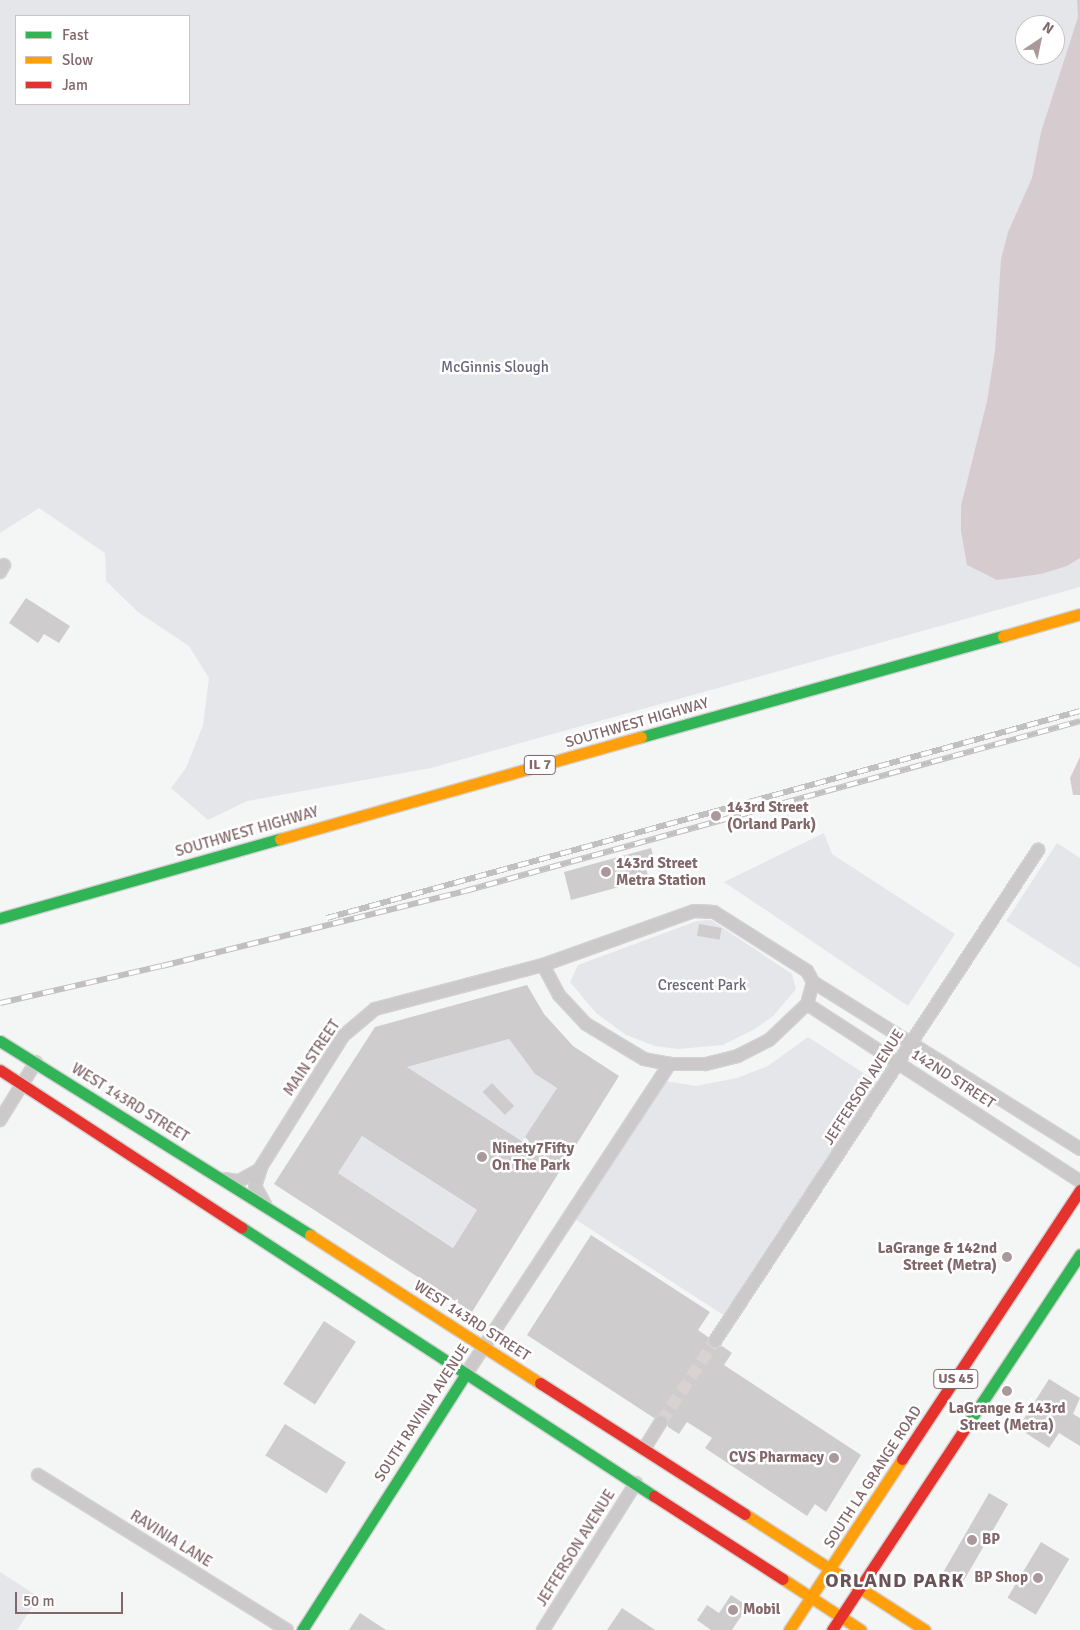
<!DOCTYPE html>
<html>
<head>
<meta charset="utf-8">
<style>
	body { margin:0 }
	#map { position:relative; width:1080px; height:1630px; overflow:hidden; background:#f4f5f5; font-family:Signika,sans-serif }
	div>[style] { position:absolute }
	.green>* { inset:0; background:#e5e6ea; transform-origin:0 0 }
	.water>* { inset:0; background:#d6ccd0 }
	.building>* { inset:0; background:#cfcccd; transform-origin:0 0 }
	.street-tunnel>* { height:12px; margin-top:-6px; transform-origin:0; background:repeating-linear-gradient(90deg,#d8d2d2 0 12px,transparent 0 18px) }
	.roads { filter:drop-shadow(1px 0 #d3d2d2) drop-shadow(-1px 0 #d3d2d2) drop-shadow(0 1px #d3d2d2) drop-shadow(0 -1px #d3d2d2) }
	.street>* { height:12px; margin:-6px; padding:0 6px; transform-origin:6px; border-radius:6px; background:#cbc9ca }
	.fast>* { height:11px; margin:-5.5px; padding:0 5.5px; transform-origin:5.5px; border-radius:5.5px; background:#30b455 }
	.slow>* { height:11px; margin:-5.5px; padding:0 5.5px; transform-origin:5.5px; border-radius:5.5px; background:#ff9f0a }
	.jam>* { height:11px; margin:-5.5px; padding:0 5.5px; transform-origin:5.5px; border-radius:5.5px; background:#e5322d }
	.rail>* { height:5.5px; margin-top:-2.75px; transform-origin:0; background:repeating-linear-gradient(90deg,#fff 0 11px,#c1bfbf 0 22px); box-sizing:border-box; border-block:1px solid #c1bfbf }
	.dots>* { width:14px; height:14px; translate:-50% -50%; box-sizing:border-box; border:2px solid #fff; border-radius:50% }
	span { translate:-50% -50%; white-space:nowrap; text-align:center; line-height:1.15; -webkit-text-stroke:5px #fff; paint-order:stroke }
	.shield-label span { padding:1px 4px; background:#fff; border:1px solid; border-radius:4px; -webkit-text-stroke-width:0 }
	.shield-label { font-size:14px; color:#82676a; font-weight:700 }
	.park-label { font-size:15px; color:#69657a }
	.street-label { font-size:15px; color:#82676a }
	.poi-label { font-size:15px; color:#82676a; font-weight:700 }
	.left { translate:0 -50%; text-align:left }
	.right { translate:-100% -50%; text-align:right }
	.district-label { font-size:20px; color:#685457; font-weight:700; letter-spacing:1px }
	.legend { position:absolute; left:15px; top:15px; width:175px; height:90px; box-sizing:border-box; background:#fff; border:1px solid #cdc2c3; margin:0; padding:6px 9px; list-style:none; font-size:15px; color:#82676a }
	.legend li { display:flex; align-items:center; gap:10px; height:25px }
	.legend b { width:25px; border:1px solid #cdc2c3 }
	.north { position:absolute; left:1015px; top:15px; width:50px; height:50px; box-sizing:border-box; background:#fff; border:1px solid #cdc2c3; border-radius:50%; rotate:34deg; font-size:14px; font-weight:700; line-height:20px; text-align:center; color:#82676a }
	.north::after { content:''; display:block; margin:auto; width:18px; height:22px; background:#aa999b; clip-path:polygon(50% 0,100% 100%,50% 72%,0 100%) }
	.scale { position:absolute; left:15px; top:1592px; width:108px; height:22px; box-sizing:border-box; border:2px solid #82676a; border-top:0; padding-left:6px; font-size:15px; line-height:18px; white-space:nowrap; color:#82676a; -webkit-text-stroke:4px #fff; paint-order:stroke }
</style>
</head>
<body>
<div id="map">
	<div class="green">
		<i style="clip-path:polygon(evenodd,0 0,1080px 0,1080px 587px,431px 768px,247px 801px,208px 820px,171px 788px,186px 768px,203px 725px,209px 678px,189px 646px,138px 612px,106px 581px,105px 553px,39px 508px,0 533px,0 0,16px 16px,189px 16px,189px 104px,16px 104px,16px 16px,0 0,1025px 25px,1055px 25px,1055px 55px,1025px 55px,1025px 25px)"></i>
		<i style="clip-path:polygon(824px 833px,832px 854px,955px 934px,908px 1006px,724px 882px)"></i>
		<i style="clip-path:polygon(1057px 843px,1080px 858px,1080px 968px,1006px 921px)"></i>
		<i style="clip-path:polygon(711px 920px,792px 974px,796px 989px,773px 1016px,753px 1030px,723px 1045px,678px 1049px,655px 1046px,626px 1035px,596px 1013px,570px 982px,578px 965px,697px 921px)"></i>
		<i style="clip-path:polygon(808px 1037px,882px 1085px,728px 1318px,575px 1219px,665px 1081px,696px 1086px,737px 1078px,768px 1066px)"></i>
		<i style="clip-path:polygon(509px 1039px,535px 1074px,557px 1088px,522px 1142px,407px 1067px)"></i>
		<i style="left:362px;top:1136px;width:137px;height:44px;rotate:33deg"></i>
		<i style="clip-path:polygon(0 1572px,39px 1597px,17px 1630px,0 1630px)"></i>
	</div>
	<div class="water">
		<i style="clip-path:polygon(1077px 0,1080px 0,1080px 558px,1067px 566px,1041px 574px,997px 580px,967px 565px,961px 531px,961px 506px,987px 401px,995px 351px,1001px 259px,1008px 232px,1032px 178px,1041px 132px,1078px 17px)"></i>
		<i style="clip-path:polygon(1080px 757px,1080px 795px,1073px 795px,1070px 778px)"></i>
	</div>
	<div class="building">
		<i style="clip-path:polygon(26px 598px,70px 626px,59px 643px,44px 634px,38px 643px,9px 623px)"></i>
		<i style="clip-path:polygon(651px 848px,655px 862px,645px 865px,649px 879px,571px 900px,564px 872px)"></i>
		<i style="left:699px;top:924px;width:23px;height:12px;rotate:10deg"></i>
		<i style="clip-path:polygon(evenodd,527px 985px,544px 1014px,573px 1046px,619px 1076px,472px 1312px,274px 1184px,375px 1027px,527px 985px,509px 1039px,535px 1074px,557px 1088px,525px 1137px,529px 1141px,526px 1144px,407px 1067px,509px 1039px,527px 985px,362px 1136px,477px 1210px,453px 1248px,338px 1173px,362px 1136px)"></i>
		<i style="left:492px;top:1083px;width:32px;height:13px;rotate:46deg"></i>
		<i style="clip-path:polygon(591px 1235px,710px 1312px,698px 1330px,708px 1337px,711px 1348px,722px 1346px,732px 1353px,724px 1365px,861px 1455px,826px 1512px,815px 1504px,807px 1516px,705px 1448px,712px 1438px,687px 1422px,679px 1434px,668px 1427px,666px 1415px,654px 1418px,527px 1335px)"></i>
		<i style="left:324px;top:1321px;width:38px;height:75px;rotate:33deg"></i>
		<i style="clip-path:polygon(1049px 1379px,1080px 1398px,1073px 1414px,1080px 1418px,1080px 1446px,1059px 1433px,1049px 1448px,1018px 1428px)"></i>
		<i style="left:285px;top:1424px;width:72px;height:37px;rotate:32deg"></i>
		<i style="left:989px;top:1493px;width:22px;height:98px;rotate:30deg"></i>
		<i style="left:1041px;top:1542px;width:33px;height:65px;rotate:31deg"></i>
		<i style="clip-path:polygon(731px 1595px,748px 1606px,732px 1630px,711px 1630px,697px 1620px,707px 1605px,719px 1613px)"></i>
		<i style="clip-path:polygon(622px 1608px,655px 1630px,607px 1630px)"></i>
		<i style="clip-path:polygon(360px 1613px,386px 1630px,349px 1630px)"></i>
	</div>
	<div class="street-tunnel">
		<i style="left:661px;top:1422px;width:97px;rotate:-56.3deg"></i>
	</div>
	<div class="roads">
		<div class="street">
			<i style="left:0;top:572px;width:8px;rotate:-60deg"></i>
			<i style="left:813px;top:982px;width:315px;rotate:32deg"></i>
			<i style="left:807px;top:1004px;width:325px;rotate:33deg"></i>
			<i style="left:0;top:1120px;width:68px;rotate:-58.2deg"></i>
			<i style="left:261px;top:1168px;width:19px;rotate:108deg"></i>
			<i style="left:255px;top:1186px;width:21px;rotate:61deg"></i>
			<i style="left:224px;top:1179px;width:15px;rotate:8deg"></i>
			<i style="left:239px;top:1181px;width:23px;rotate:-29deg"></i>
			<i style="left:259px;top:1170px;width:158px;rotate:-57.9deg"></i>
			<i style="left:343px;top:1036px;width:42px;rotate:-40.2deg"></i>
			<i style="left:375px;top:1009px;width:174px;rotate:-14.7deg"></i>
			<i style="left:543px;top:965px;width:160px;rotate:-19.7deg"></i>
			<i style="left:694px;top:911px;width:20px;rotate:3deg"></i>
			<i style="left:714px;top:912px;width:110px;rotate:32.4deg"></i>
			<i style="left:807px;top:971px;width:13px;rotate:61deg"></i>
			<i style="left:813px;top:982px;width:23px;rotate:105deg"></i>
			<i style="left:807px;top:1004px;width:52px;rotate:136.5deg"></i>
			<i style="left:769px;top:1040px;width:35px;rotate:153deg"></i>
			<i style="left:738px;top:1056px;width:34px;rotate:166deg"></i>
			<i style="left:705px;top:1064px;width:35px;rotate:180deg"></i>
			<i style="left:670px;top:1064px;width:26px;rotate:-169deg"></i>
			<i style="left:644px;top:1059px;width:68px;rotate:-148.9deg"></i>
			<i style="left:586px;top:1024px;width:40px;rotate:-133deg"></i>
			<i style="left:559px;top:995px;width:34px;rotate:-118deg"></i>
			<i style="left:715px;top:1341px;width:588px;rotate:-56.66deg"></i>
			<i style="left:466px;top:1374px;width:371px;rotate:-56.7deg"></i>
			<i style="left:644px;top:1449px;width:32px;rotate:-58deg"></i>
			<i style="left:38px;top:1475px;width:293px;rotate:31.9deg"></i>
			<i style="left:543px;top:1630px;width:174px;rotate:-57.7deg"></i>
		</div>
		<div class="fast">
			<i style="left:641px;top:737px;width:376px;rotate:-15.6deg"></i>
			<i style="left:0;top:918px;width:291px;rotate:-15.8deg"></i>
			<i style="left:0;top:1041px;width:366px;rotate:32deg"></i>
			<i style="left:241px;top:1227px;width:493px;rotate:33.1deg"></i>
			<i style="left:969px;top:1422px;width:201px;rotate:-56.5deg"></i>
			<i style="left:302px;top:1630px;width:304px;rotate:-57.4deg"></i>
		</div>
		<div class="slow">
			<i style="left:1003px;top:636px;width:80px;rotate:-15.9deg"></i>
			<i style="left:280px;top:839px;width:375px;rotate:-15.8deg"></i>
			<i style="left:310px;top:1235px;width:274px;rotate:32.8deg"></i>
			<i style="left:745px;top:1514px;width:214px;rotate:32.8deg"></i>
			<i style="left:783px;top:1579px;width:93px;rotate:33.2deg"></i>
			<i style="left:789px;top:1630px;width:205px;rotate:-56.5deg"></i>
		</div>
		<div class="jam">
			<i style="left:0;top:1070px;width:288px;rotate:33.1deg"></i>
			<i style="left:540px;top:1383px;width:243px;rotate:32.6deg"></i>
			<i style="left:902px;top:1459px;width:323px;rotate:-56.5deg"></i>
			<i style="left:654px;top:1496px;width:153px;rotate:32.8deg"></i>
			<i style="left:832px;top:1630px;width:249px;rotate:-56.6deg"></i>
		</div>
	</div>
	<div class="rail">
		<i style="left:327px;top:918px;width:781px;rotate:-15.37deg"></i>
		<i style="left:0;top:1003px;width:166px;rotate:-12.9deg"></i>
		<i style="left:162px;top:966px;width:312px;rotate:-13.9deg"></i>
		<i style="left:465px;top:891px;width:638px;rotate:-15.45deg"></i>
	</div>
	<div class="dots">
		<i style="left:716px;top:816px;background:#aa999b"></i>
		<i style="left:606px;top:872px;background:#aa999b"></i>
		<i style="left:482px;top:1157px;background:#aa999b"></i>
		<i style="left:1007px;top:1257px;background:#aa999b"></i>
		<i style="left:1007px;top:1391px;background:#aa999b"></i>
		<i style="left:834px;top:1458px;background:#aa999b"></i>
		<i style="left:972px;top:1540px;background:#aa999b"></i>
		<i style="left:1038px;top:1578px;background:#aa999b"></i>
		<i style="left:733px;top:1610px;background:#aa999b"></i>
	</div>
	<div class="shield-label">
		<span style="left:540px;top:765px">IL 7</span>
		<span style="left:956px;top:1379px">US 45</span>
	</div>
	<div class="park-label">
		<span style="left:495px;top:368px">McGinnis Slough</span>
		<span style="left:702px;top:986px">Crescent Park</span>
	</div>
	<div class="street-label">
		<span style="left:637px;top:723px;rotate:-16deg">SOUTHWEST HIGHWAY</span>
		<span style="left:247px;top:832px;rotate:-16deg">SOUTHWEST HIGHWAY</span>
		<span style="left:312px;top:1058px;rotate:-56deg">MAIN STREET</span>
		<span style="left:953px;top:1079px;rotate:33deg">142ND STREET</span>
		<span style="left:864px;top:1087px;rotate:-57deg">JEFFERSON AVENUE</span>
		<span style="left:130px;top:1103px;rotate:32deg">WEST 143RD STREET</span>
		<span style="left:472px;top:1321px;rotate:33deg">WEST 143RD STREET</span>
		<span style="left:422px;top:1413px;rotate:-57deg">SOUTH RAVINIA AVENUE</span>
		<span style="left:873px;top:1477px;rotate:-57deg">SOUTH LA GRANGE ROAD</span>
		<span style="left:171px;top:1539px;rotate:32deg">RAVINIA LANE</span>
		<span style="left:576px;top:1548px;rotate:-58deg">JEFFERSON AVENUE</span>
	</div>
	<div class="poi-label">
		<span class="left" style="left:727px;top:816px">143rd Street<br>(Orland Park)</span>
		<span class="left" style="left:616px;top:872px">143rd Street<br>Metra Station</span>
		<span class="left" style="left:492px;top:1157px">Ninety7Fifty<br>On The Park</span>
		<span class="right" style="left:997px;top:1257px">LaGrange &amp; 142nd<br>Street (Metra)</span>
		<span style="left:1007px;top:1417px">LaGrange &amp; 143rd<br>Street (Metra)</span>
		<span class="right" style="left:824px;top:1458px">CVS Pharmacy</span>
		<span class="left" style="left:982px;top:1540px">BP</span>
		<span class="right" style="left:1028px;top:1578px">BP Shop</span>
		<span class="left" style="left:743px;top:1610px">Mobil</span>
	</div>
	<div class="district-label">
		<span style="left:895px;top:1580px">ORLAND PARK</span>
	</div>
	<ul class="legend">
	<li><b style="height:6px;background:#30b455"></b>Fast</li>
	<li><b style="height:6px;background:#ff9f0a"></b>Slow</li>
	<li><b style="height:6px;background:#e5322d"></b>Jam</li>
	</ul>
	<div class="north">N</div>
	<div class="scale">50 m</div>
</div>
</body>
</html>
